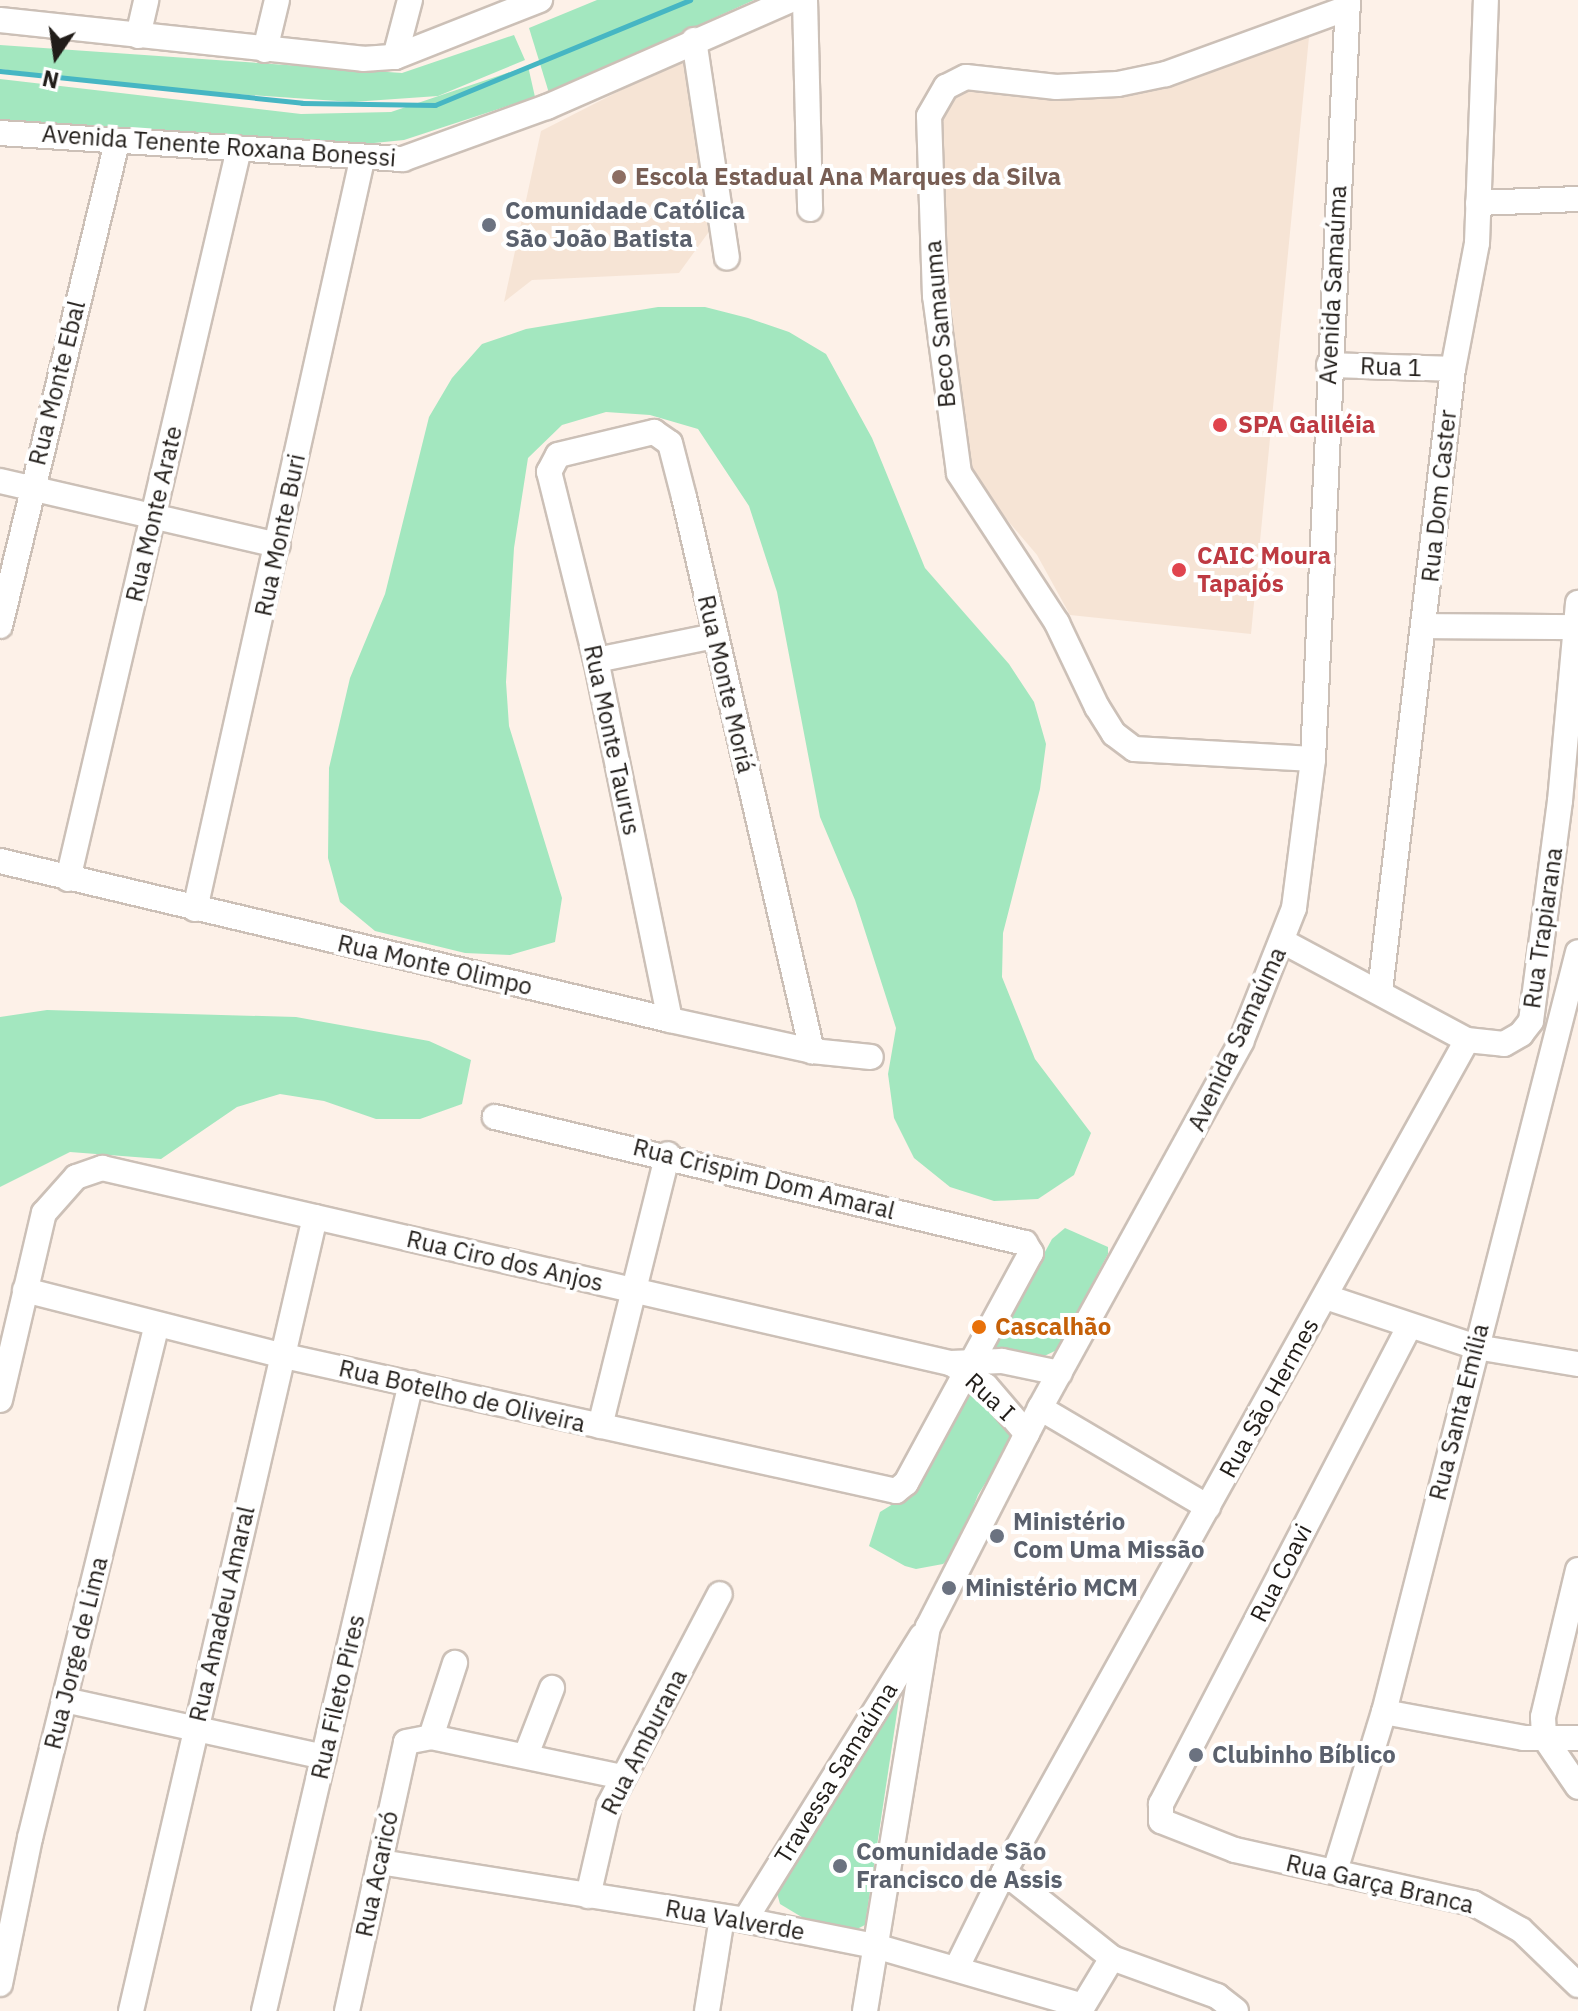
<!DOCTYPE html>
<html>
<head>
<meta charset="utf-8">
<style>
	body { margin:0 }
	#map { position:relative; width:1578px; height:2011px; overflow:hidden; background:#fdf1e8; font-family:"IBM Plex Sans",sans-serif }
	div>[style] { position:absolute }
	.built>* { inset:0; background:#f6e4d5 }
	.green>* { inset:0; background:#a3e7bf }
	.stream>* { height:5px; margin:-2.5px; padding:0 2.5px; transform-origin:2.5px; border-radius:2.5px; background:#46b6c3 }
	.roads { filter:drop-shadow(2px 0 #ccc0b7) drop-shadow(-2px 0 #ccc0b7) drop-shadow(0 2px #ccc0b7) drop-shadow(0 -2px #ccc0b7) }
	.minor>* { height:24px; margin:-12px; padding:0 12px; transform-origin:12px; border-radius:12px; background:#fff }
	.dots>* { width:22px; height:22px; translate:-50% -50%; box-sizing:border-box; border:4px solid #fff; border-radius:50% }
	span { translate:-50% -50%; white-space:nowrap; text-align:center; line-height:1.15; -webkit-text-stroke:8px #fff; paint-order:stroke }
	.street-label { font-size:24px; color:#211d19 }
	.education-label { font-size:24px; color:#785e54; font-weight:700 }
	.left { translate:0 -50%; text-align:left }
	.worship-label { font-size:24px; color:#5b616d; font-weight:700 }
	.health-label { font-size:24px; color:#be3a42; font-weight:700 }
	.food-label { font-size:24px; color:#c56008; font-weight:700 }
	.north { position:absolute; left:16px; top:16px; width:80px; height:80px; -webkit-text-stroke:6px #fff; paint-order:stroke; rotate:193deg; font-size:22px; font-weight:700; line-height:32px; text-align:center; color:#211d19 }
	.north::after { content:''; display:block; margin:auto; width:28px; height:36px; background:#211d19; clip-path:polygon(50% 0,100% 100%,50% 72%,0 100%) }
</style>
</head>
<body>
<div id="map">
	<div class="built">
		<i style="clip-path:polygon(1309px 37px,1251px 634px,1070px 615px,1037px 555px,975px 482px,959px 439px,943px 302px,938px 110px,954px 87px,1057px 92px)"></i>
		<i style="clip-path:polygon(686px 57px,716px 222px,679px 273px,532px 280px,504px 302px,541px 131px)"></i>
	</div>
	<div class="green">
		<i style="clip-path:polygon(597px 0,754px 0,549px 93px,529px 28px)"></i>
		<i style="clip-path:polygon(514px 35px,525px 60px,438px 96px,352px 102px,149px 88px,0 69px,0 45px,402px 73px)"></i>
		<i style="clip-path:polygon(528px 66px,535px 97px,404px 140px,354px 145px,0 123px,0 79px,301px 114px,391px 112px)"></i>
		<i style="clip-path:polygon(658px 307px,705px 307px,748px 318px,789px 332px,826px 354px,872px 438px,925px 568px,1009px 664px,1034px 702px,1046px 744px,1040px 789px,1003px 933px,1002px 977px,1035px 1059px,1091px 1133px,1074px 1175px,1038px 1199px,994px 1201px,950px 1187px,914px 1158px,894px 1118px,888px 1074px,896px 1028px,855px 900px,820px 817px,777px 592px,749px 506px,698px 429px,650px 415px,606px 412px,562px 425px,528px 458px,514px 548px,506px 682px,509px 726px,562px 898px,555px 942px,510px 955px,465px 953px,375px 931px,340px 902px,328px 858px,329px 768px,350px 678px,385px 594px,429px 417px,452px 378px,482px 344px,526px 329px)"></i>
		<i style="clip-path:polygon(47px 1010px,296px 1017px,429px 1041px,471px 1060px,462px 1104px,420px 1119px,376px 1119px,324px 1101px,280px 1094px,237px 1107px,161px 1159px,70px 1152px,0 1187px,0 1017px)"></i>
		<i style="clip-path:polygon(1065px 1228px,1108px 1247px,1108px 1254px,1057px 1350px,1038px 1359px,991px 1351px,1052px 1239px)"></i>
		<i style="clip-path:polygon(969px 1386px,994px 1400px,1012px 1431px,1009px 1445px,978px 1495px,955px 1554px,943px 1564px,916px 1569px,905px 1566px,869px 1546px,880px 1512px,906px 1496px)"></i>
		<i style="clip-path:polygon(900px 1693px,865px 1925px,857px 1929px,805px 1919px,780px 1904px,777px 1893px,856px 1747px)"></i>
	</div>
	<div class="stream">
		<i style="left:0;top:71px;width:304px;rotate:6deg"></i>
		<i style="left:302px;top:103px;width:133px;rotate:0.9deg"></i>
		<i style="left:435px;top:105px;width:276px;rotate:-22.4deg"></i>
	</div>
	<div class="roads">
		<div class="minor">
			<i style="left:805px;top:0;width:209px;rotate:88.6deg"></i>
			<i style="left:0;top:20px;width:365px;rotate:6.1deg"></i>
			<i style="left:363px;top:59px;width:32px;rotate:-4deg"></i>
			<i style="left:395px;top:57px;width:156px;rotate:-21.5deg"></i>
			<i style="left:138px;top:36px;width:37px;rotate:-77deg"></i>
			<i style="left:694px;top:40px;width:220px;rotate:81.4deg"></i>
			<i style="left:265px;top:50px;width:51px;rotate:-76.5deg"></i>
			<i style="left:395px;top:57px;width:59px;rotate:-75.3deg"></i>
			<i style="left:0;top:133px;width:404px;rotate:3.7deg"></i>
			<i style="left:403px;top:159px;width:153px;rotate:-19.9deg"></i>
			<i style="left:547px;top:107px;width:266px;rotate:-23.7deg"></i>
			<i style="left:1478px;top:203px;width:100px;rotate:-2.3deg"></i>
			<i style="left:1329px;top:365px;width:124px;rotate:1.8deg"></i>
			<i style="left:0;top:481px;width:285px;rotate:13deg"></i>
			<i style="left:0;top:626px;width:499px;rotate:-76.4deg"></i>
			<i style="left:1424px;top:626px;width:152px;rotate:0.4deg"></i>
			<i style="left:596px;top:660px;width:120px;rotate:-11.5deg"></i>
			<i style="left:1313px;top:759px;width:179px;rotate:-176.8deg"></i>
			<i style="left:1134px;top:749px;width:25px;rotate:-143deg"></i>
			<i style="left:1114px;top:734px;width:32px;rotate:-122deg"></i>
			<i style="left:1097px;top:707px;width:93px;rotate:-115.5deg"></i>
			<i style="left:1057px;top:623px;width:179px;rotate:-123.2deg"></i>
			<i style="left:959px;top:473px;width:179px;rotate:-97.7deg"></i>
			<i style="left:935px;top:296px;width:180px;rotate:-91.9deg"></i>
			<i style="left:929px;top:116px;width:34px;rotate:-60deg"></i>
			<i style="left:946px;top:87px;width:22px;rotate:-27deg"></i>
			<i style="left:966px;top:77px;width:91px;rotate:6.3deg"></i>
			<i style="left:1056px;top:87px;width:62px;rotate:-2.8deg"></i>
			<i style="left:1118px;top:84px;width:49px;rotate:-11.8deg"></i>
			<i style="left:1166px;top:74px;width:193px;rotate:-20deg"></i>
			<i style="left:0;top:861px;width:689px;rotate:13.35deg"></i>
			<i style="left:670px;top:1020px;width:145px;rotate:12.3deg"></i>
			<i style="left:812px;top:1051px;width:59px;rotate:5.8deg"></i>
			<i style="left:68px;top:879px;width:750px;rotate:-76.82deg"></i>
			<i style="left:195px;top:909px;width:767px;rotate:-77.43deg"></i>
			<i style="left:1284px;top:942px;width:208px;rotate:28.2deg"></i>
			<i style="left:1467px;top:1040px;width:37px;rotate:6deg"></i>
			<i style="left:1504px;top:1044px;width:20px;rotate:-30deg"></i>
			<i style="left:1521px;top:1034px;width:16px;rotate:-52deg"></i>
			<i style="left:1531px;top:1021px;width:222px;rotate:-82.5deg"></i>
			<i style="left:1560px;top:801px;width:199px;rotate:-84.8deg"></i>
			<i style="left:1380px;top:991px;width:626px;rotate:-83.31deg"></i>
			<i style="left:1453px;top:369px;width:128px;rotate:-79.2deg"></i>
			<i style="left:1477px;top:243px;width:243px;rotate:-87.9deg"></i>
			<i style="left:670px;top:1020px;width:368px;rotate:-101.6deg"></i>
			<i style="left:596px;top:660px;width:194px;rotate:-104deg"></i>
			<i style="left:549px;top:472px;width:19px;rotate:-62deg"></i>
			<i style="left:558px;top:455px;width:99px;rotate:-13.5deg"></i>
			<i style="left:654px;top:432px;width:19px;rotate:35deg"></i>
			<i style="left:670px;top:443px;width:56px;rotate:75.5deg"></i>
			<i style="left:684px;top:497px;width:569px;rotate:76.99deg"></i>
			<i style="left:25px;top:1290px;width:263px;rotate:14.3deg"></i>
			<i style="left:280px;top:1355px;width:631px;rotate:12.45deg"></i>
			<i style="left:896px;top:1491px;width:13px;rotate:-39deg"></i>
			<i style="left:906px;top:1483px;width:262px;rotate:-61.5deg"></i>
			<i style="left:1031px;top:1253px;width:12px;rotate:-121deg"></i>
			<i style="left:1025px;top:1243px;width:545px;rotate:-166.63deg"></i>
			<i style="left:1326px;top:1297px;width:158px;rotate:18.4deg"></i>
			<i style="left:1476px;top:1347px;width:103px;rotate:9.5deg"></i>
			<i style="left:1409px;top:1327px;width:538px;rotate:117.47deg"></i>
			<i style="left:1161px;top:1804px;width:17px;rotate:90deg"></i>
			<i style="left:1161px;top:1821px;width:79px;rotate:21.4deg"></i>
			<i style="left:1235px;top:1850px;width:244px;rotate:12.6deg"></i>
			<i style="left:1473px;top:1903px;width:55px;rotate:29.4deg"></i>
			<i style="left:1521px;top:1930px;width:79px;rotate:44deg"></i>
			<i style="left:952px;top:1364px;width:40px;rotate:32.9deg"></i>
			<i style="left:986px;top:1386px;width:63px;rotate:49.5deg"></i>
			<i style="left:0;top:1400px;width:192px;rotate:-76.8deg"></i>
			<i style="left:44px;top:1213px;width:48px;rotate:-48.4deg"></i>
			<i style="left:76px;top:1177px;width:28px;rotate:-19deg"></i>
			<i style="left:102px;top:1168px;width:870px;rotate:12.95deg"></i>
			<i style="left:950px;top:1363px;width:52px;rotate:-2.2deg"></i>
			<i style="left:1002px;top:1361px;width:59px;rotate:11.7deg"></i>
			<i style="left:1040px;top:1408px;width:195px;rotate:30.5deg"></i>
			<i style="left:600px;top:1426px;width:280px;rotate:-76deg"></i>
			<i style="left:1578px;top:1570px;width:151px;rotate:103.4deg"></i>
			<i style="left:1543px;top:1717px;width:20px;rotate:87deg"></i>
			<i style="left:1544px;top:1737px;width:60px;rotate:55.8deg"></i>
			<i style="left:65px;top:1700px;width:265px;rotate:12.4deg"></i>
			<i style="left:1384px;top:1712px;width:142px;rotate:10.5deg"></i>
			<i style="left:1524px;top:1738px;width:54px"></i>
			<i style="left:431px;top:1737px;width:78px;rotate:-72deg"></i>
			<i style="left:526px;top:1755px;width:72px;rotate:-68.8deg"></i>
			<i style="left:380px;top:1862px;width:370px;rotate:9deg"></i>
			<i style="left:745px;top:1920px;width:133px;rotate:11.3deg"></i>
			<i style="left:875px;top:1946px;width:216px;rotate:16.1deg"></i>
			<i style="left:1335px;top:1871px;width:166px;rotate:-72.9deg"></i>
			<i style="left:1384px;top:1712px;width:784px;rotate:-75.68deg"></i>
			<i style="left:1004px;top:1872px;width:138px;rotate:38.5deg"></i>
			<i style="left:1112px;top:1958px;width:112px;rotate:19.9deg"></i>
			<i style="left:1217px;top:1996px;width:24px;rotate:38deg"></i>
			<i style="left:588px;top:1896px;width:93px;rotate:-77deg"></i>
			<i style="left:609px;top:1805px;width:238px;rotate:-62.3deg"></i>
			<i style="left:745px;top:1920px;width:335px;rotate:-58.1deg"></i>
			<i style="left:957px;top:1967px;width:106px;rotate:-63.7deg"></i>
			<i style="left:1004px;top:1872px;width:952px;rotate:-60.9deg"></i>
			<i style="left:0;top:1984px;width:149px;rotate:-78.4deg"></i>
			<i style="left:30px;top:1838px;width:529px;rotate:-76.12deg"></i>
			<i style="left:131px;top:2011px;width:815px;rotate:-76.95deg"></i>
			<i style="left:264px;top:2011px;width:645px;rotate:-76.83deg"></i>
			<i style="left:347px;top:2011px;width:275px;rotate:-77.6deg"></i>
			<i style="left:406px;top:1742px;width:25px;rotate:-11deg"></i>
			<i style="left:431px;top:1737px;width:195px;rotate:11.8deg"></i>
			<i style="left:707px;top:2011px;width:95px;rotate:-80.9deg"></i>
			<i style="left:865px;top:2011px;width:389px;rotate:-80.7deg"></i>
			<i style="left:928px;top:1627px;width:246px;rotate:-62.9deg"></i>
			<i style="left:1040px;top:1408px;width:418px;rotate:-61.2deg"></i>
			<i style="left:1241px;top:1042px;width:144px;rotate:-68.4deg"></i>
			<i style="left:1294px;top:908px;width:150px;rotate:-82.7deg"></i>
			<i style="left:1313px;top:759px;width:760px;rotate:-87.36deg"></i>
			<i style="left:1080px;top:2011px;width:62px;rotate:-58.9deg"></i>
		</div>
	</div>
	<div class="dots">
		<i style="left:619px;top:177px;background:#8d6e63"></i>
		<i style="left:489px;top:225px;background:#6b7280"></i>
		<i style="left:1220px;top:425px;background:#e0444e"></i>
		<i style="left:1179px;top:570px;background:#e0444e"></i>
		<i style="left:979px;top:1327px;background:#e8710a"></i>
		<i style="left:997px;top:1536px;background:#6b7280"></i>
		<i style="left:949px;top:1588px;background:#6b7280"></i>
		<i style="left:1196px;top:1755px;background:#6b7280"></i>
		<i style="left:840px;top:1866px;background:#6b7280"></i>
	</div>
	<div class="street-label">
		<span style="left:219px;top:146px;rotate:4deg">Avenida Tenente Roxana Bonessi</span>
		<span style="left:1333px;top:285px;rotate:-87deg">Avenida Samaúma</span>
		<span style="left:940px;top:324px;rotate:-95deg">Beco Samauma</span>
		<span style="left:1391px;top:367px;rotate:2deg">Rua 1</span>
		<span style="left:57px;top:383px;rotate:-76deg">Rua Monte Ebal</span>
		<span style="left:1439px;top:496px;rotate:-84deg">Rua Dom Caster</span>
		<span style="left:154px;top:514px;rotate:-77deg">Rua Monte Arate</span>
		<span style="left:280px;top:535px;rotate:-78deg">Rua Monte Buri</span>
		<span style="left:726px;top:684px;rotate:77deg">Rua Monte Moriá</span>
		<span style="left:612px;top:740px;rotate:78deg">Rua Monte Taurus</span>
		<span style="left:1543px;top:928px;rotate:-82deg">Rua Trapiarana</span>
		<span style="left:435px;top:965px;rotate:13deg">Rua Monte Olimpo</span>
		<span style="left:1237px;top:1039px;rotate:-65deg">Avenida Samaúma</span>
		<span style="left:764px;top:1179px;rotate:14deg">Rua Crispim Dom Amaral</span>
		<span style="left:505px;top:1261px;rotate:13deg">Rua Ciro dos Anjos</span>
		<span style="left:462px;top:1396px;rotate:13deg">Rua Botelho de Oliveira</span>
		<span style="left:990px;top:1397px;rotate:43deg">Rua I</span>
		<span style="left:1269px;top:1398px;rotate:-61deg">Rua São Hermes</span>
		<span style="left:1459px;top:1412px;rotate:-76deg">Rua Santa Emília</span>
		<span style="left:1281px;top:1573px;rotate:-63deg">Rua Coavi</span>
		<span style="left:222px;top:1614px;rotate:-77deg">Rua Amadeu Amaral</span>
		<span style="left:76px;top:1653px;rotate:-76deg">Rua Jorge de Lima</span>
		<span style="left:338px;top:1697px;rotate:-77deg">Rua Fileto Pires</span>
		<span style="left:644px;top:1742px;rotate:-63deg">Rua Amburana</span>
		<span style="left:836px;top:1773px;rotate:-58deg">Travessa Samaúma</span>
		<span style="left:377px;top:1874px;rotate:-78deg">Rua Acaricó</span>
		<span style="left:1380px;top:1884px;rotate:13deg">Rua Garça Branca</span>
		<span style="left:735px;top:1920px;rotate:10deg">Rua Valverde</span>
	</div>
	<div class="education-label">
		<span class="left" style="left:635px;top:177px">Escola Estadual Ana Marques da Silva</span>
	</div>
	<div class="worship-label">
		<span class="left" style="left:505px;top:225px">Comunidade Católica<br>São João Batista</span>
		<span class="left" style="left:1013px;top:1536px">Ministério<br>Com Uma Missão</span>
		<span class="left" style="left:965px;top:1588px">Ministério MCM</span>
		<span class="left" style="left:1212px;top:1755px">Clubinho Bíblico</span>
		<span class="left" style="left:856px;top:1866px">Comunidade São<br>Francisco de Assis</span>
	</div>
	<div class="health-label">
		<span class="left" style="left:1238px;top:425px">SPA Galiléia</span>
		<span class="left" style="left:1197px;top:570px">CAIC Moura<br>Tapajós</span>
	</div>
	<div class="food-label">
		<span class="left" style="left:995px;top:1327px">Cascalhão</span>
	</div>
	<div class="north">N</div>
</div>
</body>
</html>
